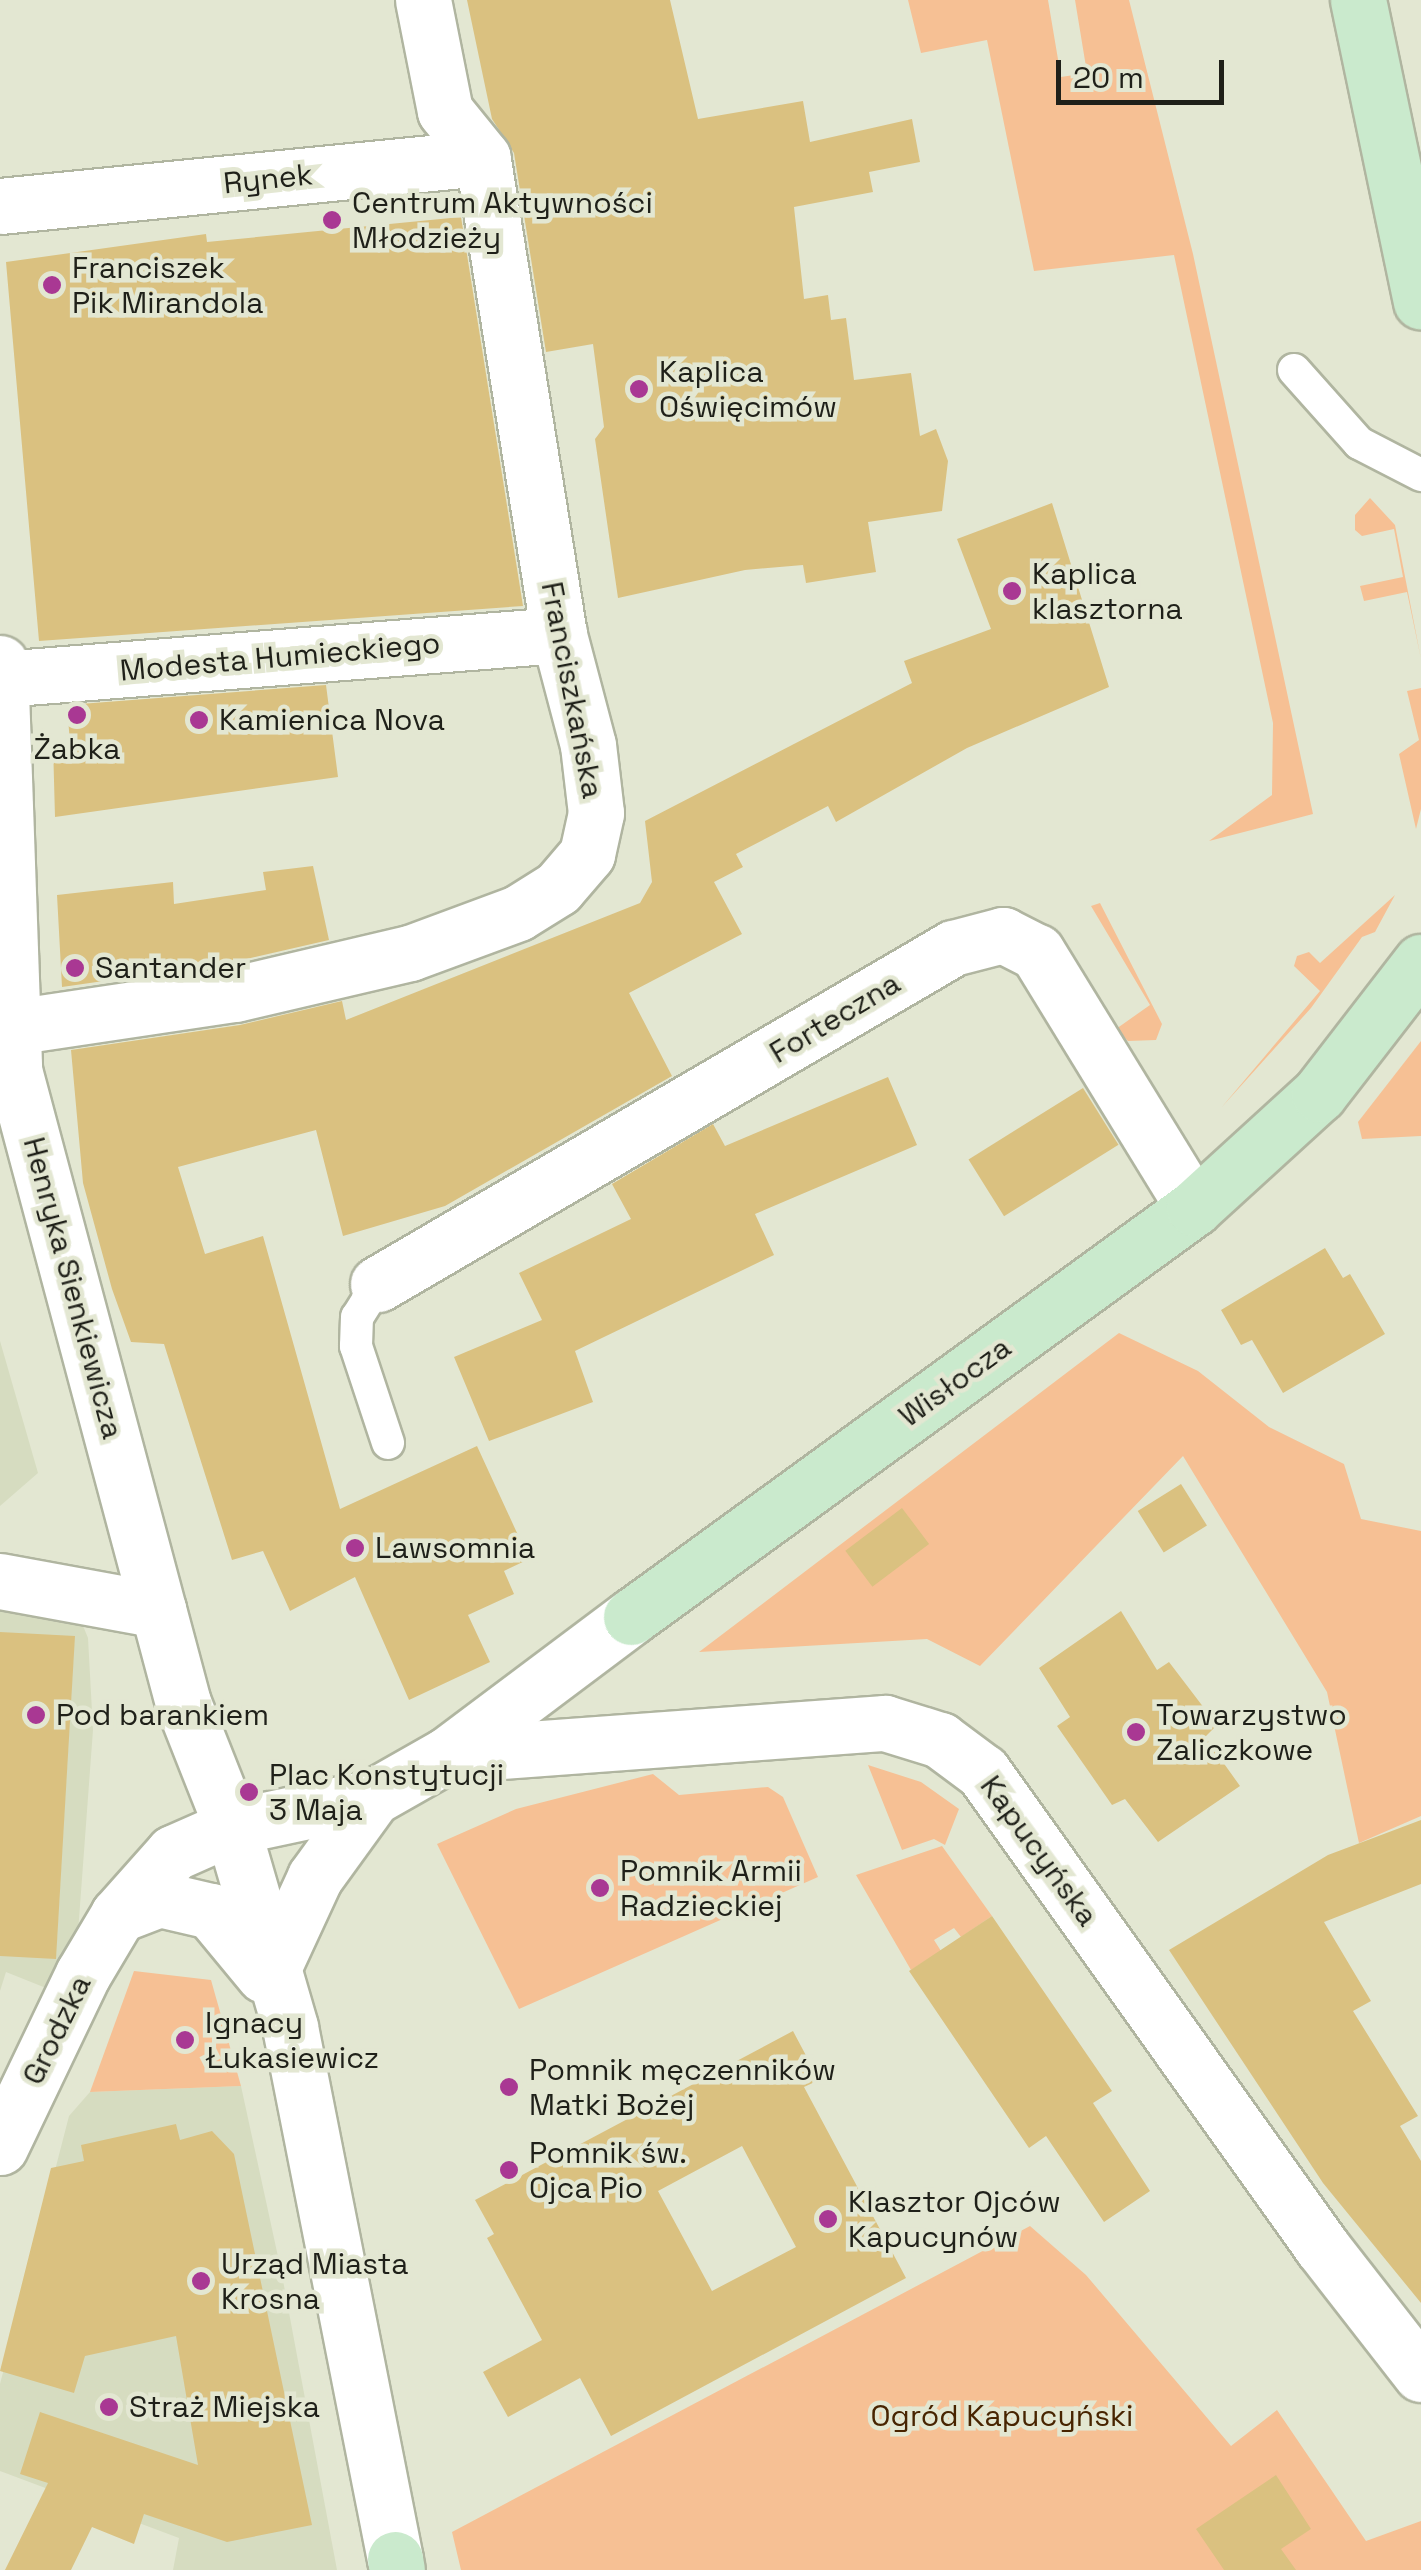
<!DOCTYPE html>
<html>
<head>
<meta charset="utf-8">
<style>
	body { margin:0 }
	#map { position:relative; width:1421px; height:2570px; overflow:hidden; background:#e3e7d2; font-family:"Space Grotesk",sans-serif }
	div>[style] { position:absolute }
	.built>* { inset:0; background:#d6dcc0 }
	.green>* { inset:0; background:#f6c094 }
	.building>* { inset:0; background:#dac180; transform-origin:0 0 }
	.roads { filter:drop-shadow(2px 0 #b0b5a0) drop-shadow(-2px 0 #b0b5a0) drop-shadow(0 2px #b0b5a0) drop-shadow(0 -2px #b0b5a0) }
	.lane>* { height:32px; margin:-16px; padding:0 16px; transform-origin:16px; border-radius:16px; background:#fff }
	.street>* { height:55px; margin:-27.5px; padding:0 27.5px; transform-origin:27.5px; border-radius:27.5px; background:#fff }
	.secondary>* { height:55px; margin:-27.5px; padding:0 27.5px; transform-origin:27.5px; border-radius:27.5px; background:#caeacd }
	.dots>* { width:28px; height:28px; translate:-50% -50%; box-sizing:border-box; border:5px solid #e3e7d2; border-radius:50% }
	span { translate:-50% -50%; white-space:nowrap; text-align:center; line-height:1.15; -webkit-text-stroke:9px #e3e7d2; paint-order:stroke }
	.street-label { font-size:30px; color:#1f2019 }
	.poi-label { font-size:30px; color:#1f2019 }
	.left { translate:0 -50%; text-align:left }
	.park-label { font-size:30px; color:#472400 }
	.scale { position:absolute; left:1056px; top:60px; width:168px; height:45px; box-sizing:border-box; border:5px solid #1f2019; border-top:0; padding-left:12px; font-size:30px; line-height:35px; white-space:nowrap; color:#1f2019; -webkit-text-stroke:8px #e3e7d2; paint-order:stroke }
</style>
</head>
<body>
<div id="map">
	<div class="built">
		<i style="clip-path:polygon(0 1341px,38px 1473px,0 1506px)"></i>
		<i style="clip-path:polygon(0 1604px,79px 1616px,88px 1638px,93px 1730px,77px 1946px,51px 1990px,6px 1972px,0 1991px)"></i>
		<i style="clip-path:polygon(241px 2086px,282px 2275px,337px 2570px,173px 2570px,179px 2538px,0 2471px,0 2384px,69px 2116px,90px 2092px)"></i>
	</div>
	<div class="green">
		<i style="clip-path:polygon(908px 0,1048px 0,1061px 77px,1087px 73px,1075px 0,1129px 0,1193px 254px,1313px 814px,1209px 841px,1272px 795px,1273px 723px,1174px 255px,1034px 271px,987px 40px,921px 53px)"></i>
		<i style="clip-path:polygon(1370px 498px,1395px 525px,1421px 659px,1407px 592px,1364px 601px,1360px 586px,1403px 577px,1394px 529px,1362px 536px,1355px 530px,1355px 515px)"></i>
		<i style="clip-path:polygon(1421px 688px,1421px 809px,1416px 829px,1399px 754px,1419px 740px,1407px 691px)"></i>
		<i style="clip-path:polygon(1395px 895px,1375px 932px,1362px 937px,1311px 1008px,1221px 1108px,1320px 991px,1294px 966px,1297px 956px,1309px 952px,1320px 963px)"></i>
		<i style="clip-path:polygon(1100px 903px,1162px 1024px,1156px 1040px,1128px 1041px,1116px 1029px,1150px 1005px,1091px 906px)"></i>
		<i style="clip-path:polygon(1421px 1041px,1421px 1136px,1362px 1139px,1358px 1122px)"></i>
		<i style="clip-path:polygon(1119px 1333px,1198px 1371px,1269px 1427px,1344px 1464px,1361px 1519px,1421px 1531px,1421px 1816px,1359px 1843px,1327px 1692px,1183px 1456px,980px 1666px,927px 1639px,699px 1652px)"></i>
		<i style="clip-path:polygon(868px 1765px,921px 1782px,959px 1809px,945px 1845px,934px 1839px,902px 1850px)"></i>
		<i style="clip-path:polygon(653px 1774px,679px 1795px,768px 1787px,783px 1797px,818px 1877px,519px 2009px,437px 1844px,516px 1809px)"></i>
		<i style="clip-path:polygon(942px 1846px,992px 1916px,961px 1937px,954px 1928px,934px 1940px,941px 1951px,911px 1970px,856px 1875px)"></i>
		<i style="clip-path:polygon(134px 1971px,211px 1980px,241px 2086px,90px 2092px)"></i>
		<i style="clip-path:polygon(1030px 2226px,1086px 2275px,1231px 2446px,1277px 2410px,1366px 2541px,1421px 2521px,1421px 2570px,461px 2570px,452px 2532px)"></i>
	</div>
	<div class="building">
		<i style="clip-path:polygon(467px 0,670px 0,698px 119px,803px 101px,810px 142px,912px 119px,920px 162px,869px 172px,873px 192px,794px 207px,804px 299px,828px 295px,831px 320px,846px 318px,854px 380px,911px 373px,920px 436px,936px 429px,948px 461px,942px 511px,868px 522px,876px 572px,806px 583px,803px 565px,745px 570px,618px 598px,595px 439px,604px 427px,593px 344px,546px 352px,514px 153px,492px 119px)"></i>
		<i style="clip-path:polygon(461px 217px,523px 606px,39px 641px,6px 262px,206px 234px,207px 242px)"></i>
		<i style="clip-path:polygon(1052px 503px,1109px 687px,967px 748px,836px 822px,828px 806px,736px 854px,743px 867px,714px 882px,742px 934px,629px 993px,672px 1076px,445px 1206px,343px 1236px,316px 1130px,178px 1167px,205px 1254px,263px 1236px,340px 1509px,477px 1446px,529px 1559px,504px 1571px,514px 1594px,468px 1615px,490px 1662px,409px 1700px,355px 1577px,290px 1611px,263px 1551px,232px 1560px,164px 1344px,131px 1342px,112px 1289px,83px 1183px,71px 1050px,240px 1025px,342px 1001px,346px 1020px,640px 903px,652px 882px,645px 821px,912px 683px,904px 661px,991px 629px,957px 539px)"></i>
		<i style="clip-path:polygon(326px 685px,338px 777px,55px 817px,53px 744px,70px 743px,67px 705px)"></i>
		<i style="clip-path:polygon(313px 866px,329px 940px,229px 963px,62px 987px,57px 895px,173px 882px,174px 904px,266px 890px,263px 872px)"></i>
		<i style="clip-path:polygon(888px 1077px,917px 1145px,755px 1214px,774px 1255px,575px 1351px,593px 1402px,489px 1441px,454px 1357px,542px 1320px,519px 1273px,631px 1219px,612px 1184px,713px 1124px,725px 1146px)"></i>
		<i style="left:1083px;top:1088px;width:67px;height:135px;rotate:58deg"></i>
		<i style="clip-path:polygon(1325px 1248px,1343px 1278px,1350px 1274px,1385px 1334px,1283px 1393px,1252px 1340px,1241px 1345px,1221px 1310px)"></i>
		<i style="left:1181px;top:1484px;width:49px;height:51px;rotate:58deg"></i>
		<i style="left:902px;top:1508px;width:45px;height:71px;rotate:53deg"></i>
		<i style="clip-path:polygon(1121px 1611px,1157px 1670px,1169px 1662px,1217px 1725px,1205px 1737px,1240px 1786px,1158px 1842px,1125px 1799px,1112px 1805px,1057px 1726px,1070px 1717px,1039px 1668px)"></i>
		<i style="clip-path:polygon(0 1632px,75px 1636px,56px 1959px,0 1956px)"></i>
		<i style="clip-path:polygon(1421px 1820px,1421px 1884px,1324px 1922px,1371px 2001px,1353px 2011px,1418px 2116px,1400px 2126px,1421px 2161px,1421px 2303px,1323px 2183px,1169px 1950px,1328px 1855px)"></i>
		<i style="clip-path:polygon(992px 1916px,1112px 2091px,1093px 2103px,1150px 2191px,1104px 2222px,1046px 2136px,1029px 2148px,909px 1971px)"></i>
		<i style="clip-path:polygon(evenodd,793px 2031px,819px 2080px,804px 2087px,906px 2278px,611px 2436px,580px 2378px,508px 2417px,483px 2372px,542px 2340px,487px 2238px,494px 2234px,475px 2200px,793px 2031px,742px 2146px,796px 2247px,712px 2291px,658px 2191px,742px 2146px)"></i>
		<i style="clip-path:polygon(176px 2124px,180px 2140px,212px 2131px,234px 2154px,312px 2525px,227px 2542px,144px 2514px,134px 2544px,92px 2527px,71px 2570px,5px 2570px,48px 2483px,20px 2474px,40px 2412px,198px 2465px,176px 2336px,85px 2356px,74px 2393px,0 2371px,51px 2168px,84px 2161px,81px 2145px)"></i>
		<i style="clip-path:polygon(1276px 2475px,1311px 2529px,1281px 2549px,1296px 2570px,1224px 2570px,1196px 2529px)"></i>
	</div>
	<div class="roads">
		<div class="lane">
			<i style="left:1294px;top:370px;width:98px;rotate:48.3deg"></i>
			<i style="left:1359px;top:443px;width:70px;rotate:27.3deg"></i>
			<i style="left:378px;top:1284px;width:39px;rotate:122deg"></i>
			<i style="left:357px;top:1317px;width:29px;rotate:92deg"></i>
			<i style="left:356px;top:1346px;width:102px;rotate:71.7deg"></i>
		</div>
		<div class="street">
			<i style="left:423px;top:0;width:113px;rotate:78.8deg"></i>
			<i style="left:445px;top:111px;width:60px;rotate:51deg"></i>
			<i style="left:0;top:206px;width:485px;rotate:-5.7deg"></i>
			<i style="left:0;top:663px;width:407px;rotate:88deg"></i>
			<i style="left:14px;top:1070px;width:655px;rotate:75.05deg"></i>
			<i style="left:183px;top:1703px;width:133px;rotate:68.4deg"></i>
			<i style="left:232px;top:1827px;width:208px;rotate:73.8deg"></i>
			<i style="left:290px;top:2027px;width:542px;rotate:78.84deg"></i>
			<i style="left:1px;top:679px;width:560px;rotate:-4.51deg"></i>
			<i style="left:13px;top:1027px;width:224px;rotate:-8.5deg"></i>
			<i style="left:235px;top:994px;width:180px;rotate:-13.2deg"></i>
			<i style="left:410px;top:953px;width:115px;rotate:-20.3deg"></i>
			<i style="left:518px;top:913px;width:47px;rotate:-32deg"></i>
			<i style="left:558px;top:888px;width:45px;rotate:-49.5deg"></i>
			<i style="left:587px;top:854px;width:42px;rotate:-77.6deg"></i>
			<i style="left:596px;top:813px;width:68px;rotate:-96.7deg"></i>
			<i style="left:588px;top:745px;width:114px;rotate:-104.8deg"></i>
			<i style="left:559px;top:635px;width:483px;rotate:-99.1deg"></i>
			<i style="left:378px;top:1284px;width:666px;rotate:-30.3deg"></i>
			<i style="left:953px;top:948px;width:52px;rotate:-14.6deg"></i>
			<i style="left:1003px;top:935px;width:38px;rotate:27deg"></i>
			<i style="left:1037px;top:952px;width:300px;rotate:58.5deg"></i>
			<i style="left:0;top:1581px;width:161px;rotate:10.4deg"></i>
			<i style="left:447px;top:1755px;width:439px;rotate:-4.2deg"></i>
			<i style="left:885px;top:1723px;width:58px;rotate:17.2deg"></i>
			<i style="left:940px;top:1740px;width:54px;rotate:36.7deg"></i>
			<i style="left:983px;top:1772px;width:584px;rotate:54.49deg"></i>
			<i style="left:1322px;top:2247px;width:161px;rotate:52.1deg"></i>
			<i style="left:118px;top:1915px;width:44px;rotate:-21.3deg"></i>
			<i style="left:159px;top:1899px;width:53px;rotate:13deg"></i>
			<i style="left:211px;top:1911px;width:83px;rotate:50.4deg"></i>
			<i style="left:273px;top:1968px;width:100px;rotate:-65.2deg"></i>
			<i style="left:315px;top:1877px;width:99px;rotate:-54.1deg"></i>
			<i style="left:0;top:2147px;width:192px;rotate:-64.4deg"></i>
			<i style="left:83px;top:1974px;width:69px;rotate:-59.3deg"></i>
			<i style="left:118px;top:1915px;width:83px;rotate:-48.4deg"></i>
			<i style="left:173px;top:1853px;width:64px;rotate:-23.8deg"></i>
			<i style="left:232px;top:1827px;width:144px;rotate:-12deg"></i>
			<i style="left:373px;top:1797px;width:85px;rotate:-29.6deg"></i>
			<i style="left:447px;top:1755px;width:230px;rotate:-36.9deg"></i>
		</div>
		<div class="secondary">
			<i style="left:1358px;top:0;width:308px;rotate:78.2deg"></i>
			<i style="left:631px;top:1617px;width:696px;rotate:-36deg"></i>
			<i style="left:1194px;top:1208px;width:169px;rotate:-42.4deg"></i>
			<i style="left:1319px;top:1094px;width:167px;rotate:-52.3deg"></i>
			<i style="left:395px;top:2559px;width:11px;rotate:80deg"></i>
		</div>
	</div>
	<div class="dots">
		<i style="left:332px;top:220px;background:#a93893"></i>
		<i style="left:52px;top:285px;background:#a93893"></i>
		<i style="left:639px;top:389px;background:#a93893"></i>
		<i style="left:1012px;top:591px;background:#a93893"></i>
		<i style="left:77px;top:715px;background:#a93893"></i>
		<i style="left:199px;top:720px;background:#a93893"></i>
		<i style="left:75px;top:968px;background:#a93893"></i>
		<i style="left:355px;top:1548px;background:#a93893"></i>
		<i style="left:36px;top:1715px;background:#a93893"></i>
		<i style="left:1136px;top:1732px;background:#a93893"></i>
		<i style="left:249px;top:1792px;background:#a93893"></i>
		<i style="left:600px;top:1888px;background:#a93893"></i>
		<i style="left:185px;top:2040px;background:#a93893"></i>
		<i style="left:509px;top:2087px;background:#a93893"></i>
		<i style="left:509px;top:2170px;background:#a93893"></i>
		<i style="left:828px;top:2219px;background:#a93893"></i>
		<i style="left:201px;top:2281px;background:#a93893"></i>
		<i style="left:109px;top:2407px;background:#a93893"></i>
	</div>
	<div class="street-label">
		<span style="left:268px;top:179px;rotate:-6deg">Rynek</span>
		<span style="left:280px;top:657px;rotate:-5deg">Modesta Humieckiego</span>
		<span style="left:572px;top:690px;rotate:79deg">Franciszkańska</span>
		<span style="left:835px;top:1018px;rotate:-31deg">Forteczna</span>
		<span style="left:73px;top:1288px;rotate:75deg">Henryka Sienkiewicza</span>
		<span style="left:955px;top:1382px;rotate:-36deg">Wisłocza</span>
		<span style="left:1039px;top:1851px;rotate:54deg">Kapucyńska</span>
		<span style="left:57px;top:2030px;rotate:-64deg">Grodzka</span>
	</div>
	<div class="poi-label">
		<span class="left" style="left:352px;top:220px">Centrum Aktywności<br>Młodzieży</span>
		<span class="left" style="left:72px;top:285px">Franciszek<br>Pik Mirandola</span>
		<span class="left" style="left:659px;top:389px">Kaplica<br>Oświęcimów</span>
		<span class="left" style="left:1032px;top:591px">Kaplica<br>klasztorna</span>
		<span class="left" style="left:219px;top:720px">Kamienica Nova</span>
		<span style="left:77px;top:749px">Żabka</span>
		<span class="left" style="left:95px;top:968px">Santander</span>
		<span class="left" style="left:375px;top:1548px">Lawsomnia</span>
		<span class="left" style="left:56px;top:1715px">Pod barankiem</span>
		<span class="left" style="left:1156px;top:1732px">Towarzystwo<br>Zaliczkowe</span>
		<span class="left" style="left:269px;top:1792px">Plac Konstytucji<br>3 Maja</span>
		<span class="left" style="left:620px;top:1888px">Pomnik Armii<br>Radzieckiej</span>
		<span class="left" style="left:205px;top:2040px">Ignacy<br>Łukasiewicz</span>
		<span class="left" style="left:529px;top:2087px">Pomnik męczenników<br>Matki Bożej</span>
		<span class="left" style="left:529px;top:2170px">Pomnik św.<br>Ojca Pio</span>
		<span class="left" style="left:848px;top:2219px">Klasztor Ojców<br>Kapucynów</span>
		<span class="left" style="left:221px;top:2281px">Urząd Miasta<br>Krosna</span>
		<span class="left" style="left:129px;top:2407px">Straż Miejska</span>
	</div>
	<div class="park-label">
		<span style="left:1002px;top:2416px">Ogród Kapucyński</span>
	</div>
	<div class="scale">20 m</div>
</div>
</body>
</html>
